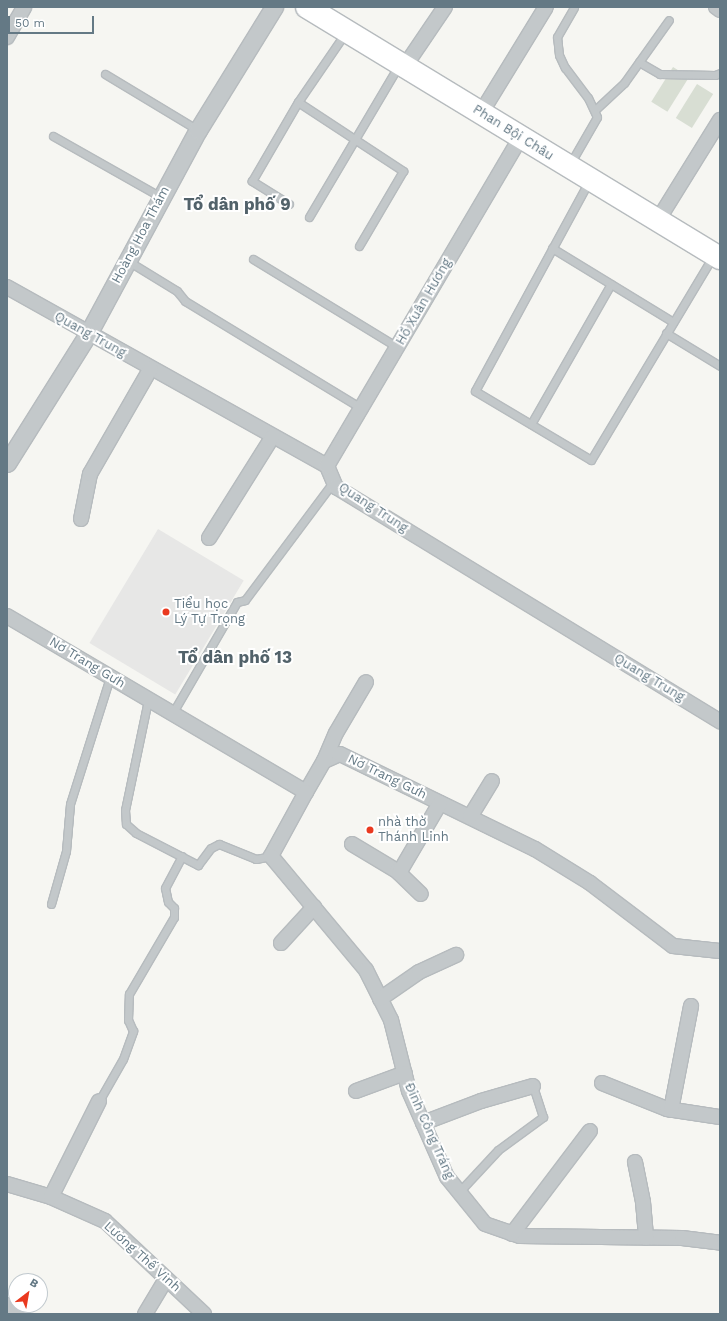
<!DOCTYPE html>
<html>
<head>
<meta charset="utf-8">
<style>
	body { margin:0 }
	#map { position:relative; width:727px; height:1321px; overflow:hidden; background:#f6f6f2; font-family:"Work Sans",sans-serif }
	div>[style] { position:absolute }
	.built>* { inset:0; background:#e7e7e6; transform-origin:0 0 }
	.green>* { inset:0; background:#d8ded3; transform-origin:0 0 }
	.roads { filter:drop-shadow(1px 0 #b6bbbe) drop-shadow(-1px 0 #b6bbbe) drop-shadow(0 1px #b6bbbe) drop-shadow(0 -1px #b6bbbe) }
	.service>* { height:7px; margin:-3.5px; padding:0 3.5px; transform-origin:3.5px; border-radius:3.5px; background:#c3c8ca }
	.minor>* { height:14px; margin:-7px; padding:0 7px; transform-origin:7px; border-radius:7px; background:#c3c8ca }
	.tertiary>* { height:17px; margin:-8.5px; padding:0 8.5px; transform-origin:8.5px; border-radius:8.5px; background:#c3c8ca }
	.primary>* { height:22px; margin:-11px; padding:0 11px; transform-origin:11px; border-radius:11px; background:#fff }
	.dots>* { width:11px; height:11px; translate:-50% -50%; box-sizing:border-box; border:2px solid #fff; border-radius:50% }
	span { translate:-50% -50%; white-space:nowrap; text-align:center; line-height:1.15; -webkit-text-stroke:4px #fff; paint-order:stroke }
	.street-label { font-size:13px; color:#647985 }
	.poi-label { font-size:13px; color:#647985 }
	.left { translate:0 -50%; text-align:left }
	.district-label { font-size:17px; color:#52626a; font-weight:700 }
	.frame { position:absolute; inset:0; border:8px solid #647985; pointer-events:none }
	.north { position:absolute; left:8px; top:1273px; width:40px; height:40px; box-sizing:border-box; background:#fff; border:1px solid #c1c9ce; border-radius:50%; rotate:31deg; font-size:11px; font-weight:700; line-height:16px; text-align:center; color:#647985 }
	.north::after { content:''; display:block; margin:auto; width:14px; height:18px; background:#ea391f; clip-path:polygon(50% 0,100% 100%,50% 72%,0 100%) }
	.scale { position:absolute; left:8px; top:16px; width:86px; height:18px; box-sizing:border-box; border:2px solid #647985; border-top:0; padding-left:5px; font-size:12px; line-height:14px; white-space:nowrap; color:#647985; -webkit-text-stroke:3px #fff; paint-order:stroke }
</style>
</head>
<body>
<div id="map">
	<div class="built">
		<i style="left:158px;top:529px;width:100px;height:133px;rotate:31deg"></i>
	</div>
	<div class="green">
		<i style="left:673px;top:67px;width:19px;height:41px;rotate:32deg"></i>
		<i style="left:697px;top:84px;width:19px;height:40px;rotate:32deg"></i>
	</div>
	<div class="roads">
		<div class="service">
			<i style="left:639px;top:62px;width:24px;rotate:30deg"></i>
			<i style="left:660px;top:74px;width:55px;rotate:1deg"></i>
			<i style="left:715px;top:75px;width:5px;rotate:-22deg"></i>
			<i style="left:105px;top:74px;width:109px;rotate:31.1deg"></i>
			<i style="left:298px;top:102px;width:126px;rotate:33.3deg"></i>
			<i style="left:403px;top:171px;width:87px;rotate:120.4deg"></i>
			<i style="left:595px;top:110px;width:40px;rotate:-43deg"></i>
			<i style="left:624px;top:83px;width:77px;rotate:-54.5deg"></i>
			<i style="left:53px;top:136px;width:124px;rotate:29.5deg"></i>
			<i style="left:570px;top:164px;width:54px;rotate:-60.1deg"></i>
			<i style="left:597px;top:117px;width:21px;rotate:-115deg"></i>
			<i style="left:588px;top:98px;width:38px;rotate:-127deg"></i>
			<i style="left:565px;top:68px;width:14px;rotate:-115deg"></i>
			<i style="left:559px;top:55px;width:18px;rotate:-96deg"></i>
			<i style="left:557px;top:37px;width:34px;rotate:-60deg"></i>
			<i style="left:589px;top:181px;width:239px;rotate:118.5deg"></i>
			<i style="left:475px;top:391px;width:135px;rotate:30.7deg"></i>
			<i style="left:591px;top:460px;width:238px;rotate:-59.1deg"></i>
			<i style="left:289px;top:204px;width:44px;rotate:-148.1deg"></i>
			<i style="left:252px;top:181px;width:91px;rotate:-59.8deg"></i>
			<i style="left:298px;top:102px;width:85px;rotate:-55.6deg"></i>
			<i style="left:309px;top:217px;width:177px;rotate:-59.4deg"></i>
			<i style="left:552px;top:248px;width:142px;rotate:31.4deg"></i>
			<i style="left:253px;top:259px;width:169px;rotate:31.4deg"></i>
			<i style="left:128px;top:261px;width:57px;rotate:31.5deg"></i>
			<i style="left:177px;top:291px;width:13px;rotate:51deg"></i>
			<i style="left:185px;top:301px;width:206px;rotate:31.3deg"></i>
			<i style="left:666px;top:333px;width:63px;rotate:31.4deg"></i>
			<i style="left:531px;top:424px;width:161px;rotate:-60.3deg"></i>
			<i style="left:148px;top:700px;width:112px;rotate:101.8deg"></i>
			<i style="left:125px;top:810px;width:14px;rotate:86deg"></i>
			<i style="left:126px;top:824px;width:13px;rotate:42deg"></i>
			<i style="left:136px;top:833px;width:70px;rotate:27.3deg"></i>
			<i style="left:198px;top:865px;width:21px;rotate:-53deg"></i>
			<i style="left:211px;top:848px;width:9px;rotate:-27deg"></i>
			<i style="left:219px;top:844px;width:40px;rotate:22deg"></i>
			<i style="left:256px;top:859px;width:15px;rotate:-11deg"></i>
			<i style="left:172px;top:714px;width:129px;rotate:-59.9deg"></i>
			<i style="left:237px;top:602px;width:8px;rotate:-14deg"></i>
			<i style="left:245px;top:600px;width:149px;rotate:-53.2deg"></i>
			<i style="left:51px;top:904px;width:55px;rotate:-74.2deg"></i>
			<i style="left:66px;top:851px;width:47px;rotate:-85.1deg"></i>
			<i style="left:70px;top:804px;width:133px;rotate:-72.5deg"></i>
			<i style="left:99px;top:1101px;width:48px;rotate:-60.3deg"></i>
			<i style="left:123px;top:1059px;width:30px;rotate:-70deg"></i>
			<i style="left:133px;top:1031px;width:12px;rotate:-114deg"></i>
			<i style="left:128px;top:1020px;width:26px;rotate:-88deg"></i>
			<i style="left:129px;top:994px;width:89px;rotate:-59.7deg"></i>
			<i style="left:174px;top:917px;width:9px;rotate:-90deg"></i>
			<i style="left:174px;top:908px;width:8px;rotate:-135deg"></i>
			<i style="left:168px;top:902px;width:14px;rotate:-102deg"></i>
			<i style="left:165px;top:888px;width:36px;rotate:-62deg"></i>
			<i style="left:459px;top:1192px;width:57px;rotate:-47.1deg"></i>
			<i style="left:498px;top:1150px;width:56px;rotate:-36.3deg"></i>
			<i style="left:543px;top:1117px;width:33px;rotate:-108deg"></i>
		</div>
		<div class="minor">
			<i style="left:716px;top:7px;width:5px;rotate:37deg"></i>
			<i style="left:7px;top:37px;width:34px;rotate:-60deg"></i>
			<i style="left:405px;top:66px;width:71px;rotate:-55.9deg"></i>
			<i style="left:481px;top:113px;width:124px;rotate:-58.5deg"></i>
			<i style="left:658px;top:220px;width:118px;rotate:-58.2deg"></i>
			<i style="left:7px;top:287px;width:367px;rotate:29.2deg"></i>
			<i style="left:327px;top:466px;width:23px;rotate:67deg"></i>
			<i style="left:336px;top:487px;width:450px;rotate:31.4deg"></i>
			<i style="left:327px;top:466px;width:381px;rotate:-59.5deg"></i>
			<i style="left:81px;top:519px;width:46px;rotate:-78.7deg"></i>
			<i style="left:90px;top:474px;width:122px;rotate:-60.1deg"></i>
			<i style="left:209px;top:538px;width:120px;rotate:-57.9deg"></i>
			<i style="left:7px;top:616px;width:347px;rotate:30.5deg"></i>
			<i style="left:306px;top:792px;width:36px;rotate:-60deg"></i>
			<i style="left:324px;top:761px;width:17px;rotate:-24deg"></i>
			<i style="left:340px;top:754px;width:217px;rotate:26deg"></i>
			<i style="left:535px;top:849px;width:65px;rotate:31.7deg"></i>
			<i style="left:590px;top:883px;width:104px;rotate:37.2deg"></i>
			<i style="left:673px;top:946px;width:47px;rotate:6.1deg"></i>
			<i style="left:324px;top:761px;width:30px;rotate:-67deg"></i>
			<i style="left:336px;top:733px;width:59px;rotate:-59.5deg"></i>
			<i style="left:306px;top:792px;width:73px;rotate:118.7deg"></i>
			<i style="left:271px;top:856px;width:148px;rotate:50.2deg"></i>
			<i style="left:366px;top:970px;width:56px;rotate:63.4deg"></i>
			<i style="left:391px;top:1020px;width:73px;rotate:75.8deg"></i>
			<i style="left:409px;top:1091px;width:94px;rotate:66.2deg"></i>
			<i style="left:447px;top:1177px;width:60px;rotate:51deg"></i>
			<i style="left:485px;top:1224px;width:37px;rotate:19deg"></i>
			<i style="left:520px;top:1236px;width:162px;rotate:0.7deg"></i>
			<i style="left:682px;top:1238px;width:38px;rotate:7deg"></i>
			<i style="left:470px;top:817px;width:42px;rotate:-58.6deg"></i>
			<i style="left:352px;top:844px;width:52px;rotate:31deg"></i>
			<i style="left:397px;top:871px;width:33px;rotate:44deg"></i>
			<i style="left:399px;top:873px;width:81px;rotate:-59.6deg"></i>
			<i style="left:281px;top:943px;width:49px;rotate:-47.5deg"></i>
			<i style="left:380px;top:999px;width:47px;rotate:-34.7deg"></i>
			<i style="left:419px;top:972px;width:41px;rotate:-24.7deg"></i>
			<i style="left:602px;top:1083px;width:70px;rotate:21.8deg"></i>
			<i style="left:667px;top:1109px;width:54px;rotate:8.6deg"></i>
			<i style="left:356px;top:1091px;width:52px;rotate:-20.2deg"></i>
			<i style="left:671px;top:1110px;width:106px;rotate:-79.1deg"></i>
			<i style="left:423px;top:1123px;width:62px;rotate:-20.8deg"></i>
			<i style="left:481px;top:1101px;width:54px;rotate:-16.1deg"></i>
			<i style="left:635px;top:1162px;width:41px;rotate:78.7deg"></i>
			<i style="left:643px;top:1202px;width:36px;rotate:85deg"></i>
			<i style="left:7px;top:1184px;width:46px;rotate:16.5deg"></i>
			<i style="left:51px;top:1197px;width:59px;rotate:24deg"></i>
			<i style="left:105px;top:1221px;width:136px;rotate:43.2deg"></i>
			<i style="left:51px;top:1197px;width:107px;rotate:-63.4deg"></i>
			<i style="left:512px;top:1234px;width:129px;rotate:-52.9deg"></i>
			<i style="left:7px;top:1305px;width:18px;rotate:29deg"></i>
			<i style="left:145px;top:1314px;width:41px;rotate:-59deg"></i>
		</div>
		<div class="tertiary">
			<i style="left:7px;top:463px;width:152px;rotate:-57.9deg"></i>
			<i style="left:88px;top:334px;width:232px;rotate:-61.7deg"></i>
			<i style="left:198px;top:130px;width:145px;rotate:-58.3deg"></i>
		</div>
		<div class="primary">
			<i style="left:307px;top:7px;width:483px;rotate:31.3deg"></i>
		</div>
	</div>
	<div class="dots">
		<i style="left:166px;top:612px;background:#ea391f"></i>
		<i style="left:370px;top:830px;background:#ea391f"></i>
	</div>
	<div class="street-label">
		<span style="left:513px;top:133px;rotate:32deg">Phan Bội Châu</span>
		<span style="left:141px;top:235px;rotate:-62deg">Hoàng Hoa Thám</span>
		<span style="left:424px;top:302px;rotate:-60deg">Hồ Xuân Hương</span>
		<span style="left:90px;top:335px;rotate:29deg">Quang Trung</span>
		<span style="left:373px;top:508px;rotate:33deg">Quang Trung</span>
		<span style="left:87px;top:663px;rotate:31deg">Nơ Trang Gưh</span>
		<span style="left:649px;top:678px;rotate:31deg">Quang Trung</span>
		<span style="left:387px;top:777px;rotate:26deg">Nơ Trang Gưh</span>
		<span style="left:429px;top:1131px;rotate:66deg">Đinh Công Tráng</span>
		<span style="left:142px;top:1257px;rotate:42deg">Lương Thế Vinh</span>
	</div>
	<div class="poi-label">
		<span class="left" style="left:174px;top:612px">Tiểu học<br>Lý Tự Trọng</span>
		<span class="left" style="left:378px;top:830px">nhà thờ<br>Thánh Linh</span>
	</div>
	<div class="district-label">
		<span style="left:237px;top:205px">Tổ dân phố 9</span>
		<span style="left:235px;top:658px">Tổ dân phố 13</span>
	</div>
	<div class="frame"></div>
	<div class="north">B</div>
	<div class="scale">50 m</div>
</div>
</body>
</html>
